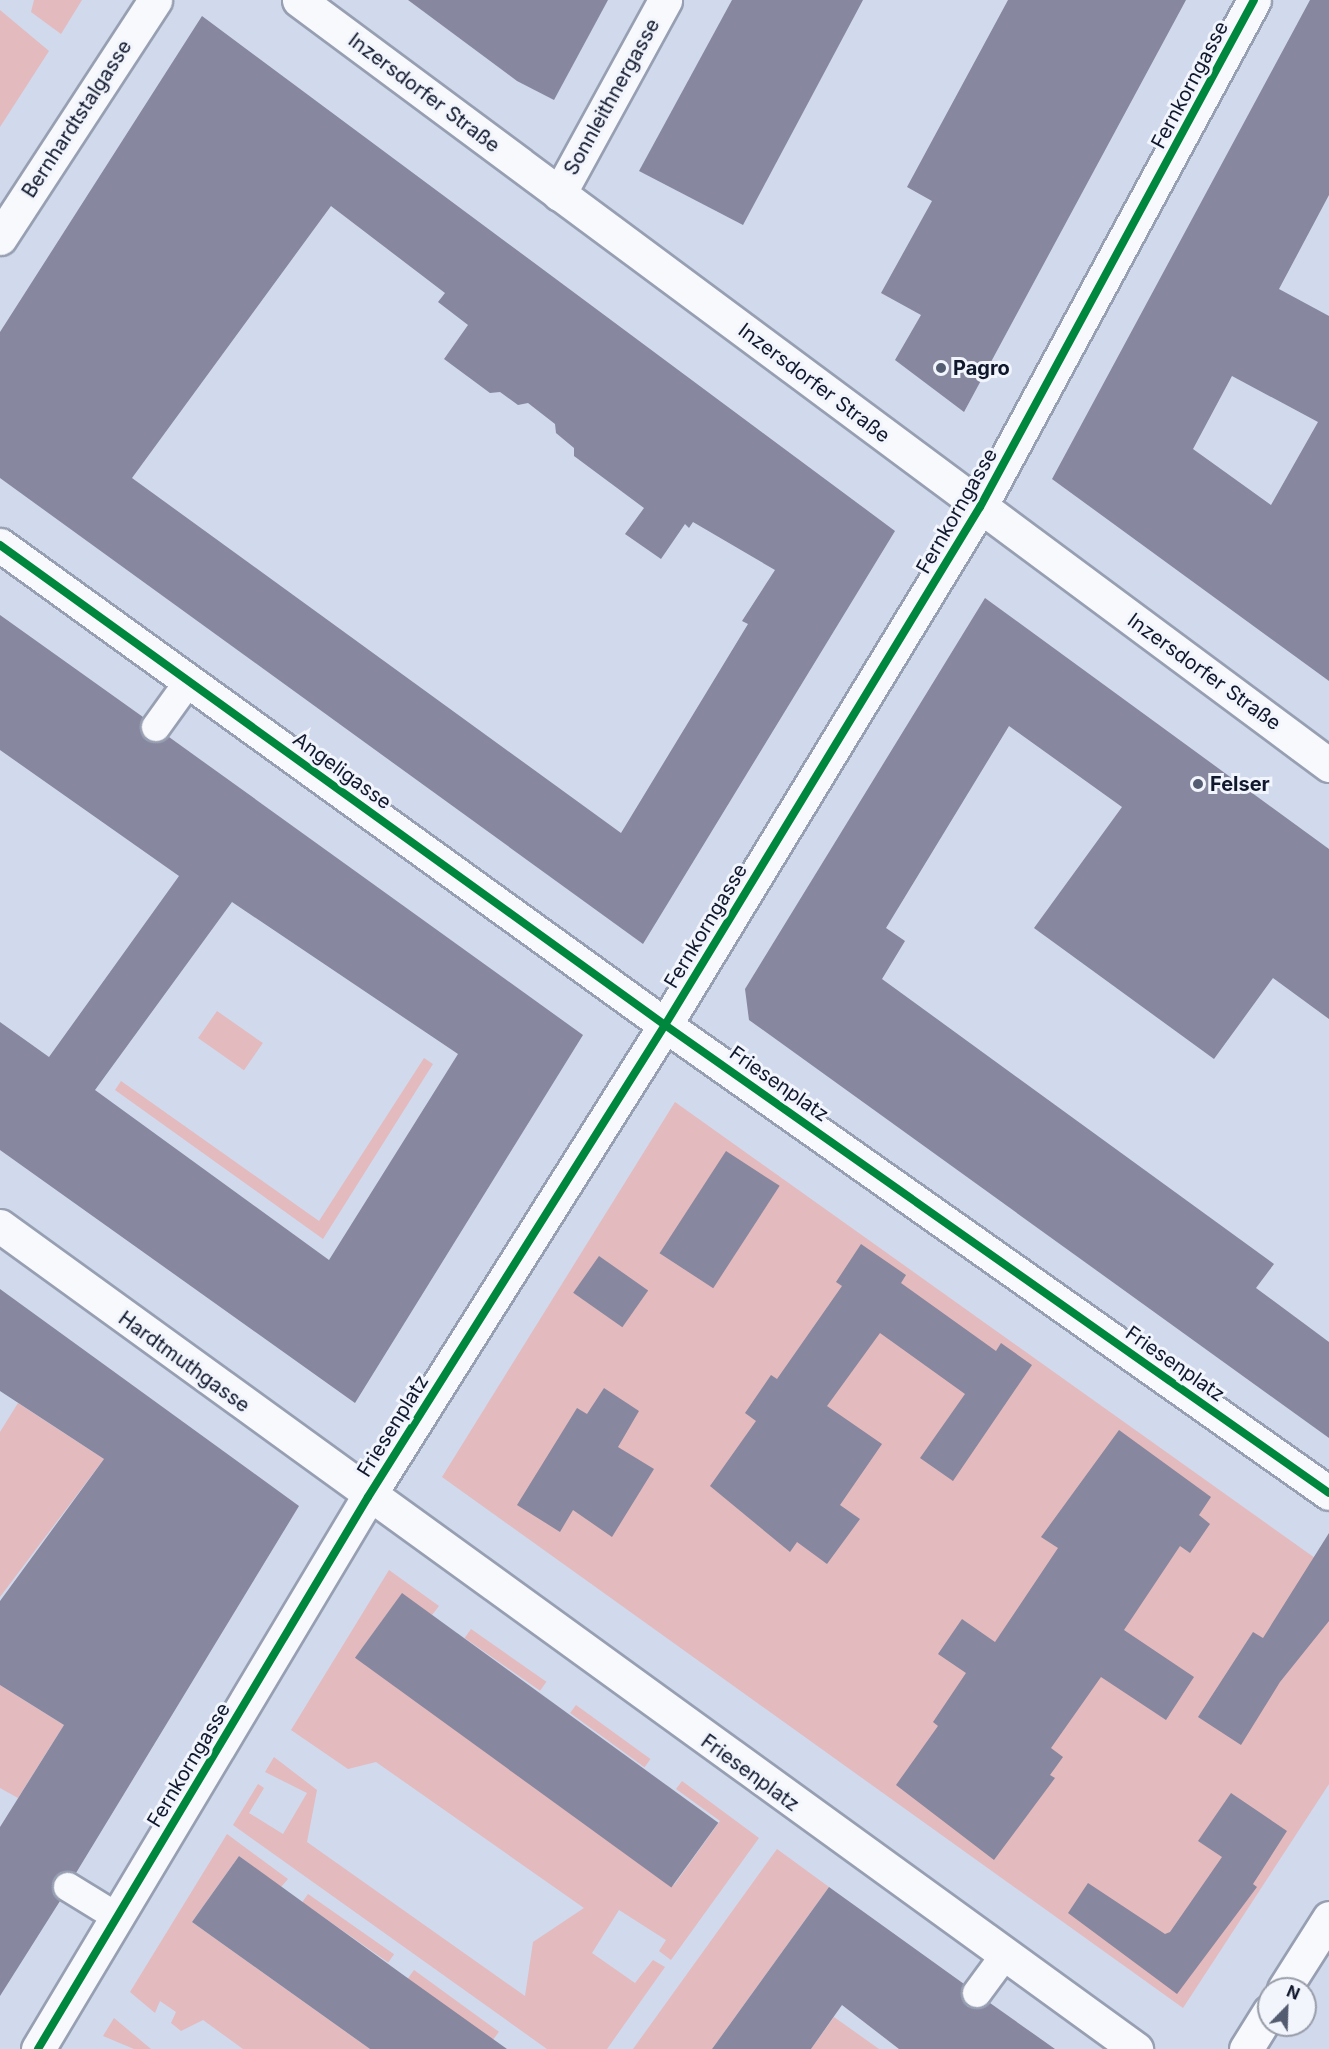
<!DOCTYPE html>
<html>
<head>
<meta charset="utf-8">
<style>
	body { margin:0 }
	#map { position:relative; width:1329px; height:2049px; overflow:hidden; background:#d1d9ed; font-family:Inter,sans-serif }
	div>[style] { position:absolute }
	.green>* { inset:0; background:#e3babd; transform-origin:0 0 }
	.building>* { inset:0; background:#87879f; transform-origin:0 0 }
	.roads { filter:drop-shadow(2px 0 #979fb2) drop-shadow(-2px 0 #979fb2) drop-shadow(0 2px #979fb2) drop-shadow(0 -2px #979fb2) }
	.lane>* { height:28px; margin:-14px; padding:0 14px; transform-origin:14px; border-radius:14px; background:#f8f9fc }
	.street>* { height:33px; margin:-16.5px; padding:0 16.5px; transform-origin:16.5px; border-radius:16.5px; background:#f8f9fc }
	.secondary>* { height:33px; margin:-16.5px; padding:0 16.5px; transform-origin:16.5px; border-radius:16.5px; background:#f8f9fc }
	.cycleway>* { height:8px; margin:-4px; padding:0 4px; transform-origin:4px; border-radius:4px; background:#00873e }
	.dots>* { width:16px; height:16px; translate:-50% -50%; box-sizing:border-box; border:3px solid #f2f5fb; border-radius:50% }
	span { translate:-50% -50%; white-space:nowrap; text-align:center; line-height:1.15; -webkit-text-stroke:6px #f2f5fb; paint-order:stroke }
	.street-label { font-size:20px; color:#10182e }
	.poi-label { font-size:20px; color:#10182e; font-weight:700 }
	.left { translate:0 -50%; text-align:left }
	.north { position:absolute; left:1257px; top:1977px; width:60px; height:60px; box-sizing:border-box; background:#f2f5fb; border:2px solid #989da9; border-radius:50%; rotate:23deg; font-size:16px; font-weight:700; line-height:24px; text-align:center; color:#10182e }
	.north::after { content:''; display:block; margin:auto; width:21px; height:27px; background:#545c71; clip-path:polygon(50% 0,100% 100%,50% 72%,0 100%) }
</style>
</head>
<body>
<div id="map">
	<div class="green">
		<i style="clip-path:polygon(34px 0,82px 0,61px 34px,31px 12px)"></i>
		<i style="clip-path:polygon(0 10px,49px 51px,0 127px)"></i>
		<i style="left:217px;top:1011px;width:56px;height:33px;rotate:35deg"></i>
		<i style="clip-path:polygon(424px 1058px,433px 1064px,323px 1239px,115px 1090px,121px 1081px,319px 1221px)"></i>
		<i style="clip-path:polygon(675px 1102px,1329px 1568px,1329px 1784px,1183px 2008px,442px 1477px)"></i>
		<i style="clip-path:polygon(18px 1403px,104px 1459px,0 1597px,0 1432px)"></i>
		<i style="clip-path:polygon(389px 1570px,439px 1606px,432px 1615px,402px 1594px,357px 1658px,674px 1885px,720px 1821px,676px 1789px,682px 1781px,759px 1838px,671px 1960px,659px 1951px,666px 1940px,619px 1910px,592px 1953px,635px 1983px,653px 1960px,665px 1967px,607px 2049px,547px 2049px,233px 1825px,258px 1784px,264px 1788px,249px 1813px,283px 1834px,307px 1793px,265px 1772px,274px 1757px,317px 1790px,307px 1842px,525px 1996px,533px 1942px,584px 1908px,376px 1762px,348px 1769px,291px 1730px)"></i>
		<i style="left:471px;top:1629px;width:92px;height:11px;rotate:35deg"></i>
		<i style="clip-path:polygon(0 1685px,64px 1725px,18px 1798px,0 1788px)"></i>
		<i style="left:576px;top:1705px;width:92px;height:10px;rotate:36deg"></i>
		<i style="clip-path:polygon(227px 1834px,288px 1879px,281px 1887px,239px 1856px,192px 1922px,370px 2049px,243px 2049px,203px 2020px,181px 2031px,171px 2023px,176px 2012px,160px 2001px,155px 2013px,130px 1992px)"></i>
		<i style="clip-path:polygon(777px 1849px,829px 1887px,712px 2049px,633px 2049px)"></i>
		<i style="left:308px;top:1894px;width:105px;height:10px;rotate:35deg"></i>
		<i style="left:414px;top:1970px;width:105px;height:11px;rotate:36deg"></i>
		<i style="clip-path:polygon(834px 2017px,879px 2049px,811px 2049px)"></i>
		<i style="clip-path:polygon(114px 2018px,151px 2049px,134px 2049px,103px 2036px)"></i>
	</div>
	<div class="building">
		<i style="clip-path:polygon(408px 0,608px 0,554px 100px,517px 81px)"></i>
		<i style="clip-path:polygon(732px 0,863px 0,743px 225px,639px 171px)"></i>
		<i style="clip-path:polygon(1008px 0,1186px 0,964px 412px,895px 360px,921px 315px,881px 293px,932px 201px,907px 187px)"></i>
		<i style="clip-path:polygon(evenodd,1310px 0,1329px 0,1329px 195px,1279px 289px,1329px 316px,1329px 681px,1052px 479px,1310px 0,1232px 376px,1318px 422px,1271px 505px,1193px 449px,1232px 376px)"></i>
		<i style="clip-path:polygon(evenodd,202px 16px,895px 531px,643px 944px,0 478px,0 332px,202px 16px,331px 206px,445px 293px,438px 302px,468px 325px,444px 359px,490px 393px,500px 392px,518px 405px,528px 403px,555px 424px,556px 433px,574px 448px,574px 456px,644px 508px,625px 534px,661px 559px,685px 524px,689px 528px,693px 522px,775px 570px,742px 621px,748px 624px,621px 833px,132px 478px,331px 206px)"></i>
		<i style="clip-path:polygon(985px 598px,1329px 849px,1329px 1019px,1273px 978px,1214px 1059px,1034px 928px,1122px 807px,1009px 726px,886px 928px,905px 941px,882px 979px,1274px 1264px,1256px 1288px,1329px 1342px,1329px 1438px,749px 1020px,745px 989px)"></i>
		<i style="clip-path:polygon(evenodd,0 615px,143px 717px,146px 740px,155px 743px,169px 737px,583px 1035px,355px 1403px,0 1150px,0 1022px,49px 1057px,179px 876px,0 750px,0 615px,232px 902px,458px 1054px,329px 1260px,95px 1090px,232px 902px)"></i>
		<i style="left:726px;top:1151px;width:64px;height:122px;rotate:33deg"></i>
		<i style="clip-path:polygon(861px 1244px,906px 1275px,901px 1283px,996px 1351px,1001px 1343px,1032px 1365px,953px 1481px,920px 1458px,965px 1394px,880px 1333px,827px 1406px,882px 1444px,840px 1505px,860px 1519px,827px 1564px,797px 1542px,790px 1552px,710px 1486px,756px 1421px,745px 1413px,771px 1375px,777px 1379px,842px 1286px,836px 1282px)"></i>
		<i style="left:599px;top:1256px;width:60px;height:45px;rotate:35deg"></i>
		<i style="clip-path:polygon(0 1289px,299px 1506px,76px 1873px,61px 1872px,54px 1879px,53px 1894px,60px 1901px,0 1996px,0 1827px,64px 1725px,0 1685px,0 1601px,104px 1459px,0 1391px)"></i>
		<i style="clip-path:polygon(604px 1388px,639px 1411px,618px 1447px,654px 1469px,612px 1537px,573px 1510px,560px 1532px,517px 1505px,577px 1408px,587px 1414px)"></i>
		<i style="clip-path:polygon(1119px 1430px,1211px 1497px,1199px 1515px,1210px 1524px,1190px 1553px,1180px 1546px,1124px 1630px,1194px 1677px,1166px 1720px,1101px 1677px,1051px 1748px,1063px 1757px,1050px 1775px,1055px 1778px,994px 1860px,896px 1785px,938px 1726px,933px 1722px,966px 1673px,938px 1654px,962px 1619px,995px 1642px,1058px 1548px,1041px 1537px)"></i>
		<i style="clip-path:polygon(1329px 1533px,1329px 1621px,1280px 1682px,1241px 1745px,1198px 1717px,1253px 1632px,1263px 1638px)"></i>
		<i style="left:402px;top:1593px;width:391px;height:80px;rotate:36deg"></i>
		<i style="clip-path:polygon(1231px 1793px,1287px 1831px,1253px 1884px,1257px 1887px,1177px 1994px,1068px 1913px,1088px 1883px,1165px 1934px,1170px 1932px,1222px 1857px,1198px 1841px)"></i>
		<i style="clip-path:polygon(239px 1856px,402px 1974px,507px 2049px,370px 2049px,192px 1922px)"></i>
		<i style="clip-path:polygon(829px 1887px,964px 1984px,962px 1999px,968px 2007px,983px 2008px,990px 2003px,1055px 2049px,899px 2049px,842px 2005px,811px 2049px,712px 2049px)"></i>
	</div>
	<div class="roads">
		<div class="lane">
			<i style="left:156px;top:727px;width:57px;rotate:-54.3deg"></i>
			<i style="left:68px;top:1887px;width:57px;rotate:31.5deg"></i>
			<i style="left:977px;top:1993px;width:47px;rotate:-53.6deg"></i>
		</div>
		<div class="street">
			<i style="left:299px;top:0;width:1283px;rotate:36.6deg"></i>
			<i style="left:559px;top:194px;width:221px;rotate:-61.3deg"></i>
			<i style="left:0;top:238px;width:284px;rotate:-56.9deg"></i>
			<i style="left:0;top:545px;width:820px;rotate:35.82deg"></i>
			<i style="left:665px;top:1025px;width:812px;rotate:35.18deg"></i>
			<i style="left:0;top:1226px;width:1403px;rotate:35.92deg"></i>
			<i style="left:38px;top:2049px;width:643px;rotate:-59.13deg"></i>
			<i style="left:368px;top:1497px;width:558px;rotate:-57.82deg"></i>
			<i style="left:665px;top:1025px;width:606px;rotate:-58.7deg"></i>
			<i style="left:980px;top:507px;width:576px;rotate:-61.61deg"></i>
		</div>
		<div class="secondary">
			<i style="left:1284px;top:1989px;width:84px;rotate:-57.6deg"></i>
			<i style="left:1246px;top:2049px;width:44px;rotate:-58.1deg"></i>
		</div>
	</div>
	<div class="cycleway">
		<i style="left:0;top:545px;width:820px;rotate:35.82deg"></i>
		<i style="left:665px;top:1025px;width:812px;rotate:35.18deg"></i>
		<i style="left:38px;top:2049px;width:643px;rotate:-59.13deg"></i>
		<i style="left:368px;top:1497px;width:558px;rotate:-57.82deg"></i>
		<i style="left:665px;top:1025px;width:606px;rotate:-58.7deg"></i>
		<i style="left:980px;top:507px;width:576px;rotate:-61.61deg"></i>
	</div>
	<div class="dots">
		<i style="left:941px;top:368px;background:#545c71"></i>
		<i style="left:1198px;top:784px;background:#545c71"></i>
	</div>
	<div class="street-label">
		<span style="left:1190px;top:85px;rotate:-62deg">Fernkorngasse</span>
		<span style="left:424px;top:93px;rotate:37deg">Inzersdorfer Straße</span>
		<span style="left:612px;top:97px;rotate:-61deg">Sonnleithnergasse</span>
		<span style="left:77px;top:119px;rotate:-57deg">Bernhardtstalgasse</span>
		<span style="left:814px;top:383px;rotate:37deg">Inzersdorfer Straße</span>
		<span style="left:957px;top:511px;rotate:-60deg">Fernkorngasse</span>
		<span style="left:1204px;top:672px;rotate:36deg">Inzersdorfer Straße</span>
		<span style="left:342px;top:771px;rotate:36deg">Angeligasse</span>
		<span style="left:706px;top:926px;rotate:-59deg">Fernkorngasse</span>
		<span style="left:779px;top:1084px;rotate:35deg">Friesenplatz</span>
		<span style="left:184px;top:1362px;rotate:36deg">Hardtmuthgasse</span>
		<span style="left:1175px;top:1364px;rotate:35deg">Friesenplatz</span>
		<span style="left:393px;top:1426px;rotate:-58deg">Friesenplatz</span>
		<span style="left:189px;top:1765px;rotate:-59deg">Fernkorngasse</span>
		<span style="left:750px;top:1773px;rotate:36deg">Friesenplatz</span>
	</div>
	<div class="poi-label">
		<span class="left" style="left:953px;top:368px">Pagro</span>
		<span class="left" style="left:1210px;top:784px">Felser</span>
	</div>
	<div class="north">N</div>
</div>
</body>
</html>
